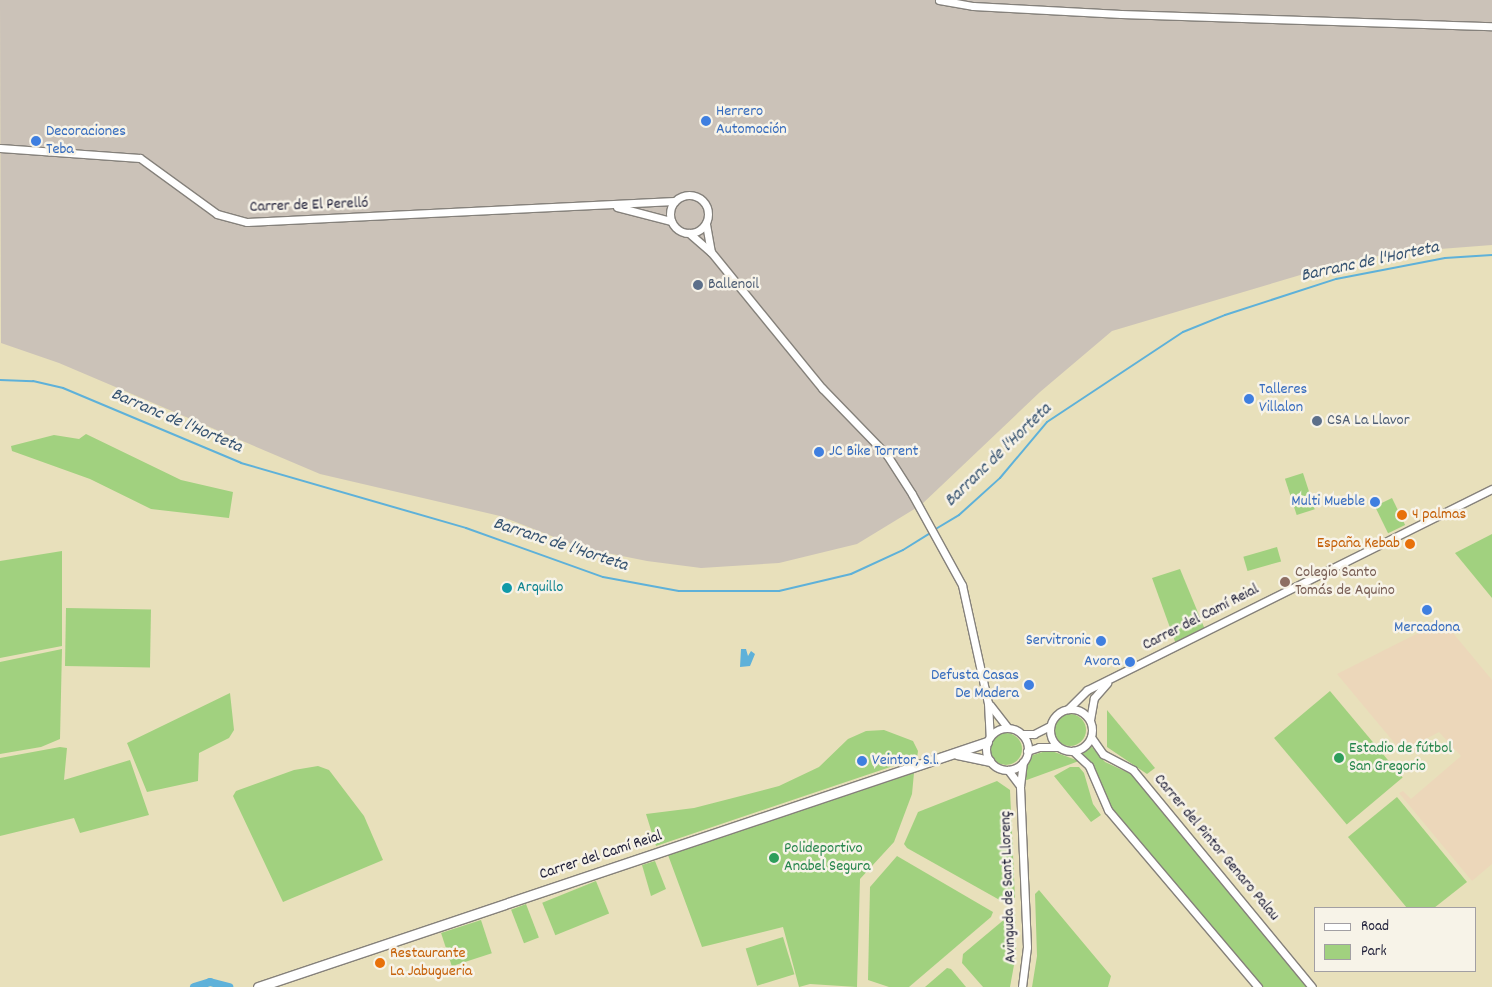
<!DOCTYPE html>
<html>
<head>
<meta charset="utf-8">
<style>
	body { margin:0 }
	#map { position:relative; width:1492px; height:987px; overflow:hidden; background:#e8e0bb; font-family:Dekko,sans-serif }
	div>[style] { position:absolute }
	.built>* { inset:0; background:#ecd7ba }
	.industrial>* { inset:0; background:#cbc2b8 }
	.green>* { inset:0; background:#a1d17f; transform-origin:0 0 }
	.round { border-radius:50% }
	.water>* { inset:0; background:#5eb1d9 }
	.stream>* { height:2px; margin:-1px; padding:0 1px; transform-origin:1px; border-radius:1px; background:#5eb1d9 }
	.canal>* { height:8px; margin:-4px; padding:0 4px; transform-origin:4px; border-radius:4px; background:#5eb1d9 }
	.roads { filter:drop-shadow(1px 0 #85817b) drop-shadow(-1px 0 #85817b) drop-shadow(0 1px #85817b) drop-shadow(0 -1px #85817b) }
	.minor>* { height:7px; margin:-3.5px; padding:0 3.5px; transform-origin:3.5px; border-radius:3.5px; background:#fff }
	.minor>.ring { margin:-3.5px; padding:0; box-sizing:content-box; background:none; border:7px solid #fff; border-radius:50% }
	.major>* { height:9px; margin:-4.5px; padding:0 4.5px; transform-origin:4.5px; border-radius:4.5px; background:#fff }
	.dots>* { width:14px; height:14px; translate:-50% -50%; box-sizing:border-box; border:2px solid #f7f3e8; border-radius:50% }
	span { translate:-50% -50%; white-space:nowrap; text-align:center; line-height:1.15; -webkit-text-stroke:5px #f7f3e8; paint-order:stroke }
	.shop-label { font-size:16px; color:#366cbe }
	.left { translate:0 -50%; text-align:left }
	.right { translate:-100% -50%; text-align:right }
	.street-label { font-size:16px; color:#22223b }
	.service-label { font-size:16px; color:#4e5e75 }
	.food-label { font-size:16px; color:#c56008 }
	.education-label { font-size:16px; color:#785e54 }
	.culture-label { font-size:16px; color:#0d838f }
	.leisure-label { font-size:16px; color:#27864d }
	.water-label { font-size:18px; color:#375472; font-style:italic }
	.legend { position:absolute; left:1314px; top:907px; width:162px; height:65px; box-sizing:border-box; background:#f7f3e8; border:1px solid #a29fa3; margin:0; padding:6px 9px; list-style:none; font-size:15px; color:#22223b }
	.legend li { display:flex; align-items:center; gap:10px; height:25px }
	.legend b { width:25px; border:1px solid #a29fa3 }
</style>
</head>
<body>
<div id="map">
	<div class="built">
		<i style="clip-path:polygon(1436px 624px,1448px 627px,1492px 680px,1492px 864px,1472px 881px,1399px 793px,1403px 791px,1411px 799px,1461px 756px,1439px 732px,1402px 752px,1337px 674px)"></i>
	</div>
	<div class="industrial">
		<i style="clip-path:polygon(0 0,1492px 0,1492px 245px,1401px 252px,1344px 262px,1112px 331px,1040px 392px,921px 505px,857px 544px,779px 563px,701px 568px,647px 561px,582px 548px,500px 516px,320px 474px,59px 363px,1px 343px)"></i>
	</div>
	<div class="green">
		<i style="clip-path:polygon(86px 434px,181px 480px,233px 492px,229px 518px,151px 509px,90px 479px,12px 451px,11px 446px,54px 435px,79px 439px)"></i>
		<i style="left:1303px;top:473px;width:38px;height:19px;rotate:72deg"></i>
		<i style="left:1392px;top:498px;width:30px;height:19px;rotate:64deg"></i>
		<i style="clip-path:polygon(1492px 534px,1492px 598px,1455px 553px)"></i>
		<i style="left:1277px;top:547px;width:15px;height:35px;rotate:74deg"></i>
		<i style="clip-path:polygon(62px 551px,62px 646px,0 658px,0 561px)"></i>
		<i style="clip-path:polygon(1180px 569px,1206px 632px,1177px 647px,1152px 578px)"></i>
		<i style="left:66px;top:608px;width:85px;height:58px;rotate:1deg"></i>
		<i style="clip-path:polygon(62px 649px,60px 739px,41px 747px,0 754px,0 662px)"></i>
		<i style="left:1330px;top:691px;width:113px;height:73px;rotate:50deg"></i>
		<i style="clip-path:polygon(230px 693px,234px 730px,229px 738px,199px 753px,198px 781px,147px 792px,127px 743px)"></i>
		<i style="clip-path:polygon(1107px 710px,1155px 768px,1147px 774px,1107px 747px)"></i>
		<i class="round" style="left:1054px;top:714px;width:32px;height:32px"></i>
		<i style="clip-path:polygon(884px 730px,913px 741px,918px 751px,917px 758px,656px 846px,646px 814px,694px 808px,779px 786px,819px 767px,848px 739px,866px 731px)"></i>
		<i class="round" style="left:990px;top:733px;width:32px;height:32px"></i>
		<i style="clip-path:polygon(1091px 746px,1105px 762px,1131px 774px,1309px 987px,1260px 987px,1108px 804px,1088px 762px,1081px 753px)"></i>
		<i style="clip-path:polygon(60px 747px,67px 748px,64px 780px,130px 760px,149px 815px,80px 833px,74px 818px,0 836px,0 758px)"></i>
		<i style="clip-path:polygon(1049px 750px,1079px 761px,1024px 781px,1027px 763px,1033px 755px)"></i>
		<i style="clip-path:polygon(318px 766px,329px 770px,364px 816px,383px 860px,283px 902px,233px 796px,236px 791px,294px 770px)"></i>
		<i style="clip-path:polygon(1070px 767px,1079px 767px,1084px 773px,1093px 804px,1101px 815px,1091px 822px,1054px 776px)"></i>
		<i style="clip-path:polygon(914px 773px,912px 794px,894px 842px,860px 879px,857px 987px,810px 984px,799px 987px,783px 927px,702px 947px,668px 855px)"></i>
		<i style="clip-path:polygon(997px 781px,1010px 790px,1015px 898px,1005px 903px,907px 848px,904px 844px,918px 812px)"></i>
		<i style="clip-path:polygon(1397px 797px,1467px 882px,1434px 908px,1407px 908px,1348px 837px)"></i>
		<i style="clip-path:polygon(897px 856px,993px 912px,991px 917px,909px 987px,889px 987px,868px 980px,870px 887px)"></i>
		<i style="clip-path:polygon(655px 861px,666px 889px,651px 896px,642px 865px)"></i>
		<i style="left:596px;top:881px;width:35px;height:58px;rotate:68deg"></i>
		<i style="clip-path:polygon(1039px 890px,1111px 976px,1108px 987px,1032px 987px,1037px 956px,1035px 894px)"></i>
		<i style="left:526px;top:904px;width:36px;height:16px;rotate:69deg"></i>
		<i style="clip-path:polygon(1012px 913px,1015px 914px,1016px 954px,1010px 987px,983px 987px,962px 963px,963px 954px)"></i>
		<i style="left:481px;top:920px;width:35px;height:42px;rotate:72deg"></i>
		<i style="left:783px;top:937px;width:39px;height:39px;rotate:73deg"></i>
		<i style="clip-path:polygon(947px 968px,951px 969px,966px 987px,925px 987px)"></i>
	</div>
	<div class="water">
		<i style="clip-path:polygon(741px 649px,746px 649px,748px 656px,751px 651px,755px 654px,750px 666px,740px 667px)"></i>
	</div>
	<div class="stream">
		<i style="left:0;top:380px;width:33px;rotate:2deg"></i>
		<i style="left:33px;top:381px;width:31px;rotate:13deg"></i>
		<i style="left:63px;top:388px;width:193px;rotate:22.8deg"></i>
		<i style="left:241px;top:463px;width:234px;rotate:16.1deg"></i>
		<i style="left:466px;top:528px;width:145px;rotate:19.7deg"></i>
		<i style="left:603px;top:577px;width:77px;rotate:10.4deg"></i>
		<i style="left:679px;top:591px;width:100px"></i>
		<i style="left:779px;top:591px;width:74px;rotate:-13.3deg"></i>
		<i style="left:851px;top:574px;width:57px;rotate:-24.8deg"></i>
		<i style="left:903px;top:550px;width:32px;rotate:-32deg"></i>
		<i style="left:934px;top:530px;width:29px;rotate:-31deg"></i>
		<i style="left:959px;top:515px;width:55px;rotate:-42.1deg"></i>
		<i style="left:1000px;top:478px;width:73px;rotate:-50deg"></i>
		<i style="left:1047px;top:422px;width:163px;rotate:-33.5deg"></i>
		<i style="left:1183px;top:332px;width:45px;rotate:-22deg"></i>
		<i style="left:1225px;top:315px;width:117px;rotate:-18deg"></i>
		<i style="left:1336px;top:279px;width:111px;rotate:-10.9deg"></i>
		<i style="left:1445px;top:258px;width:47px;rotate:-3.7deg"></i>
	</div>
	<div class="canal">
		<i style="left:194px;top:987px;width:17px;rotate:-17deg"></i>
		<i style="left:210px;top:982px;width:20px;rotate:15deg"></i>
	</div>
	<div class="roads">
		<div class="minor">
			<i style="left:939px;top:0;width:35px;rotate:10deg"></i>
			<i style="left:973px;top:6px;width:148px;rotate:3.1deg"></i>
			<i style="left:1121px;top:14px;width:371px;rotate:1.9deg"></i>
			<i style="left:0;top:148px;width:140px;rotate:4.1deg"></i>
			<i style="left:140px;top:158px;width:95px;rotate:36deg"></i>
			<i style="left:217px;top:214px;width:31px;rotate:15deg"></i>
			<i style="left:247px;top:222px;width:428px;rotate:-2.8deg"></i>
			<i class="ring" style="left:670px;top:195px;width:31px;height:31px"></i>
			<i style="left:617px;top:207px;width:56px;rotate:14.5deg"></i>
			<i style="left:706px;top:224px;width:28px;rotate:80deg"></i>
			<i style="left:689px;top:233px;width:29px;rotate:41deg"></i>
			<i style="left:711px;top:252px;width:176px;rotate:50.8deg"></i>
			<i style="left:822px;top:388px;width:93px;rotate:45.9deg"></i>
			<i style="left:887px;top:455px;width:46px;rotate:57.3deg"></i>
			<i style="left:912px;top:494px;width:104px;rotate:61.2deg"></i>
			<i style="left:962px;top:585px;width:121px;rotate:77.6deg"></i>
			<i style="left:988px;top:703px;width:34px;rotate:87deg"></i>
			<i style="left:990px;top:705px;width:29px;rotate:52deg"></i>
			<i class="ring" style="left:1050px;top:709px;width:35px;height:35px"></i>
			<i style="left:1068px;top:709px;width:27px;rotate:-45deg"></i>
			<i style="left:1087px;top:690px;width:452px;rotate:-26.4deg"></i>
			<i style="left:1090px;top:720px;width:22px;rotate:-80deg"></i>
			<i style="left:1094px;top:698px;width:20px;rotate:-49deg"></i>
			<i class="ring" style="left:986px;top:728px;width:35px;height:35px"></i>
			<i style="left:1022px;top:734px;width:12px"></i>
			<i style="left:1034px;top:734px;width:18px;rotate:-27deg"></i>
			<i style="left:1091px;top:737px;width:21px;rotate:55deg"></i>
			<i style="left:1103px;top:754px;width:34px;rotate:28deg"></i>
			<i style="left:1133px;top:770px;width:281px;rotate:50.5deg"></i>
			<i style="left:1027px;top:751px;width:13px;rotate:-18deg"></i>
			<i style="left:1039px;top:747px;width:19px"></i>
			<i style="left:1073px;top:751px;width:22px;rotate:43deg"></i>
			<i style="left:1089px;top:766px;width:48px;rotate:66.6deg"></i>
			<i style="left:1108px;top:810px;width:232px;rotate:49.7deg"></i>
			<i style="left:1008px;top:770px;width:20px;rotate:53deg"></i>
			<i style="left:1022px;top:987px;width:40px;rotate:-82.9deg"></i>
			<i style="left:1027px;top:947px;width:161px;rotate:-92.5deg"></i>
			<i style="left:1020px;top:786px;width:24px;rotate:-83deg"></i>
		</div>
		<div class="major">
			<i style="left:957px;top:754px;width:33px;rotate:12deg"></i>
			<i style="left:258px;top:987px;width:769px;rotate:-18.58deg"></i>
		</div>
	</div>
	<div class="dots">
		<i style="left:706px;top:121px;background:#3f7fe0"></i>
		<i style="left:36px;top:141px;background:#3f7fe0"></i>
		<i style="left:698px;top:285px;background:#5c6f8a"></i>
		<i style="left:1249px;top:399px;background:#3f7fe0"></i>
		<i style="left:1317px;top:421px;background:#5c6f8a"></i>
		<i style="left:819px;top:452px;background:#3f7fe0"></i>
		<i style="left:1375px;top:502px;background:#3f7fe0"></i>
		<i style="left:1402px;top:515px;background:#e8710a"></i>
		<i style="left:1410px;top:544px;background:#e8710a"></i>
		<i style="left:1285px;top:582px;background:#8d6e63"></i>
		<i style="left:507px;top:588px;background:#0f9aa8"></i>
		<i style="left:1427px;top:610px;background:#3f7fe0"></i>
		<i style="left:1101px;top:641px;background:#3f7fe0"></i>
		<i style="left:1130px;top:662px;background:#3f7fe0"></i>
		<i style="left:1029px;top:685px;background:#3f7fe0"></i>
		<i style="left:1339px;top:758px;background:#2e9e5b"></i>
		<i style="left:862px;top:761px;background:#3f7fe0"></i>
		<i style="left:774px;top:858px;background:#2e9e5b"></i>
		<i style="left:380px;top:963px;background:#e8710a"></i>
	</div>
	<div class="shop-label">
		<span class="left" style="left:716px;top:121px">Herrero<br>Automoción</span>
		<span class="left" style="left:46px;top:141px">Decoraciones<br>Teba</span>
		<span class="left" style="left:1259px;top:399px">Talleres<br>Villalon</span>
		<span class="left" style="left:829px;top:452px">JC Bike Torrent</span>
		<span class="right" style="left:1365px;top:502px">Multi Mueble</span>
		<span style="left:1427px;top:628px">Mercadona</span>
		<span class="right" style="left:1091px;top:641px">Servitronic</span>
		<span class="right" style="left:1120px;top:662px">Avora</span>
		<span class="right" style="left:1019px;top:685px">Defusta Casas<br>De Madera</span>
		<span class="left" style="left:872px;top:761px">Veintor, S.l.</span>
	</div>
	<div class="street-label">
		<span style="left:309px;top:206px;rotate:-2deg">Carrer de El Perelló</span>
		<span style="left:1201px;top:618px;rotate:-27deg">Carrer del Camí Reial</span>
		<span style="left:1216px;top:848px;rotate:50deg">Carrer del Pintor Genaro Palau</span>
		<span style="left:601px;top:856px;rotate:-18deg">Carrer del Camí Reial</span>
		<span style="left:1009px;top:887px;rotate:-92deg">Avinguda de Sant Llorenç</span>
	</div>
	<div class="service-label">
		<span class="left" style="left:708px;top:285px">Ballenoil</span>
		<span class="left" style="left:1327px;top:421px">CSA La Llavor</span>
	</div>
	<div class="food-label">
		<span class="left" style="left:1412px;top:515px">4 palmas</span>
		<span class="right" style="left:1400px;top:544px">España Kebab</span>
		<span class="left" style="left:390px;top:963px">Restaurante<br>La Jabugueria</span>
	</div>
	<div class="education-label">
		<span class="left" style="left:1295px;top:582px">Colegio Santo<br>Tomás de Aquino</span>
	</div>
	<div class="culture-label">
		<span class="left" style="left:517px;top:588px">Arquillo</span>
	</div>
	<div class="leisure-label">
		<span class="left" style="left:1349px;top:758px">Estadio de fútbol<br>San Gregorio</span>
		<span class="left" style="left:784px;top:858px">Polideportivo<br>Anabel Segura</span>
	</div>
	<div class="water-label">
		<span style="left:1370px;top:263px;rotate:-12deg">Barranc de l'Horteta</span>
		<span style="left:176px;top:422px;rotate:23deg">Barranc de l'Horteta</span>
		<span style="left:999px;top:456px;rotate:-44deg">Barranc de l'Horteta</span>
		<span style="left:560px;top:546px;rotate:18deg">Barranc de l'Horteta</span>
	</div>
	<ul class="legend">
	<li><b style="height:6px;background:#fff"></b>Road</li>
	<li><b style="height:14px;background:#a1d17f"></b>Park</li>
	</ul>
</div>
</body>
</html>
